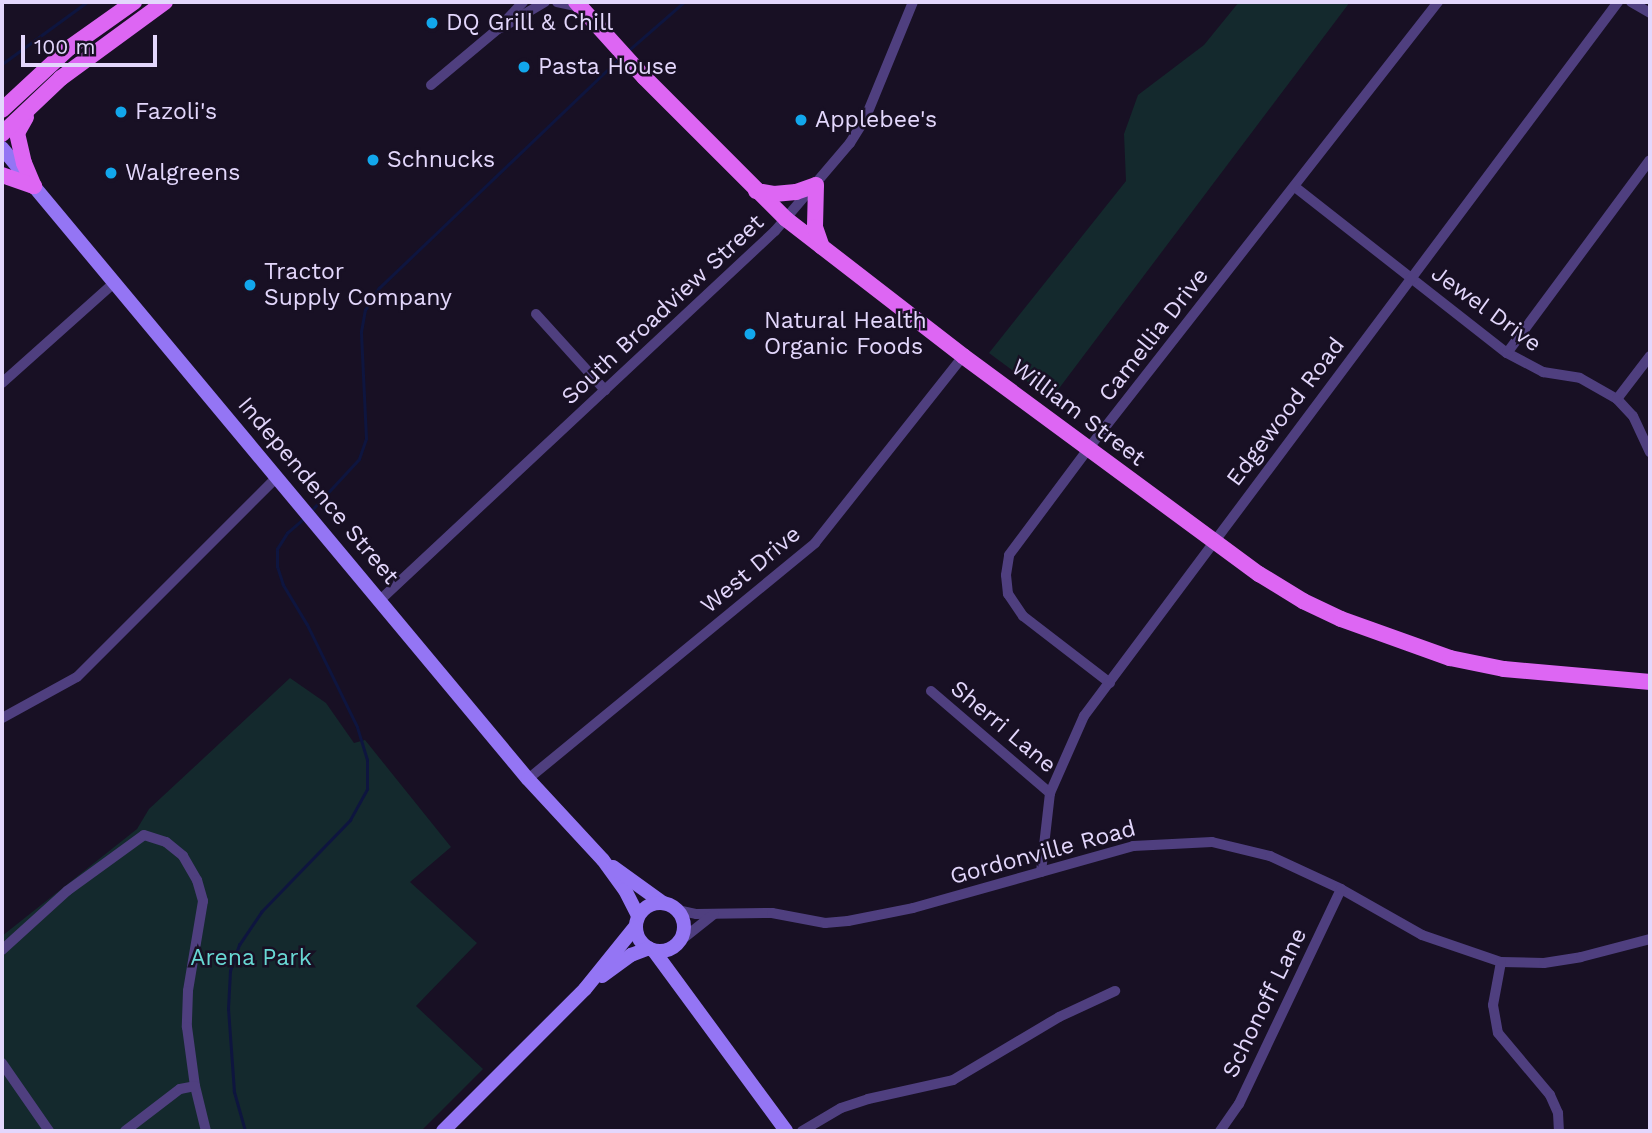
<!DOCTYPE html>
<html>
<head>
<meta charset="utf-8">
<style>
	body { margin:0 }
	#map { position:relative; width:1652px; height:1133px; overflow:hidden; background:#181024; font-family:"Work Sans",sans-serif }
	div>[style] { position:absolute }
	.green>* { inset:0; background:#14292d }
	.stream>* { height:2.5px; margin:-1.25px; padding:0 1.25px; transform-origin:1.25px; border-radius:1.25px; background:#0e153f }
	.street>* { height:10px; margin:-5px; padding:0 5px; transform-origin:5px; border-radius:5px; background:#4f3f7f }
	.secondary>* { height:14px; margin:-7px; padding:0 7px; transform-origin:7px; border-radius:7px; background:#9475f4 }
	.secondary>.ring { margin:-7px; padding:0; box-sizing:content-box; background:none; border:14px solid #9475f4; border-radius:50% }
	.primary>* { height:16px; margin:-8px; padding:0 8px; transform-origin:8px; border-radius:8px; background:#dd66f3 }
	.dots>* { width:19px; height:19px; translate:-50% -50%; box-sizing:border-box; border:4px solid #181024; border-radius:50% }
	span { translate:-50% -50%; white-space:nowrap; text-align:center; line-height:1.15; -webkit-text-stroke:5px #181024; paint-order:stroke }
	.poi-label { font-size:23px; color:#e3d7fc }
	.left { translate:0 -50%; text-align:left }
	.street-label { font-size:23px; color:#e3d7fc }
	.park-label { font-size:23px; color:#68d7d3 }
	.frame { position:absolute; inset:0; border:4px solid #e3d7fc; pointer-events:none }
	.scale { position:absolute; left:21px; top:35px; width:136px; height:32px; box-sizing:border-box; border:4px solid #e3d7fc; border-top:0; padding-left:9px; font-size:21px; line-height:24px; white-space:nowrap; color:#e3d7fc; -webkit-text-stroke:5px #181024; paint-order:stroke }
</style>
</head>
<body>
<div id="map">
	<div class="green">
		<i style="clip-path:polygon(1239px 2px,1350px 2px,1051px 399px,989px 353px,1126px 181px,1124px 134px,1138px 95px,1204px 45px)"></i>
		<i style="clip-path:polygon(290px 678px,326px 703px,354px 743px,365px 740px,451px 847px,410px 882px,477px 943px,416px 1006px,483px 1069px,421px 1131px,2px 1131px,2px 936px,137px 829px,149px 809px)"></i>
	</div>
	<div class="stream">
		<i style="left:629px;top:50px;width:73px;rotate:-41.1deg"></i>
		<i style="left:2px;top:64px;width:105px;rotate:-36.1deg"></i>
		<i style="left:310px;top:512px;width:72px;rotate:-47.2deg"></i>
		<i style="left:359px;top:459px;width:21px;rotate:-71deg"></i>
		<i style="left:366px;top:439px;width:107px;rotate:-92.7deg"></i>
		<i style="left:361px;top:332px;width:22px;rotate:-80deg"></i>
		<i style="left:365px;top:310px;width:26px;rotate:-58deg"></i>
		<i style="left:379px;top:288px;width:332px;rotate:-43.7deg"></i>
		<i style="left:245px;top:1131px;width:41px;rotate:-105.8deg"></i>
		<i style="left:234px;top:1092px;width:83px;rotate:-94.1deg"></i>
		<i style="left:228px;top:1009px;width:38px;rotate:-87deg"></i>
		<i style="left:230px;top:971px;width:28px;rotate:-71deg"></i>
		<i style="left:239px;top:945px;width:40px;rotate:-56deg"></i>
		<i style="left:261px;top:912px;width:128px;rotate:-45.9deg"></i>
		<i style="left:350px;top:820px;width:35px;rotate:-61deg"></i>
		<i style="left:367px;top:789px;width:29px;rotate:-90deg"></i>
		<i style="left:367px;top:760px;width:34px;rotate:-107deg"></i>
		<i style="left:357px;top:727px;width:114px;rotate:-116.1deg"></i>
		<i style="left:307px;top:625px;width:47px;rotate:-121deg"></i>
		<i style="left:283px;top:585px;width:19px;rotate:-108deg"></i>
		<i style="left:277px;top:567px;width:18px;rotate:-90deg"></i>
		<i style="left:277px;top:549px;width:19px;rotate:-58deg"></i>
		<i style="left:287px;top:533px;width:21px;rotate:-41deg"></i>
	</div>
	<div class="street">
		<i style="left:557px;top:2px;width:24px;rotate:12deg"></i>
		<i style="left:1631px;top:2px;width:22px;rotate:30deg"></i>
		<i style="left:501px;top:28px;width:51px;rotate:-30.6deg"></i>
		<i style="left:431px;top:85px;width:87px;rotate:-39.9deg"></i>
		<i style="left:498px;top:29px;width:37px;rotate:-47deg"></i>
		<i style="left:1295px;top:187px;width:269px;rotate:38.1deg"></i>
		<i style="left:1507px;top:353px;width:41px;rotate:27.8deg"></i>
		<i style="left:1543px;top:372px;width:37px;rotate:9deg"></i>
		<i style="left:1580px;top:378px;width:43px;rotate:29.6deg"></i>
		<i style="left:1617px;top:399px;width:23px;rotate:47deg"></i>
		<i style="left:1633px;top:416px;width:40px;rotate:65deg"></i>
		<i style="left:536px;top:314px;width:103px;rotate:47.8deg"></i>
		<i style="left:1507px;top:353px;width:240px;rotate:-53.5deg"></i>
		<i style="left:2px;top:383px;width:152px;rotate:-41.8deg"></i>
		<i style="left:1617px;top:399px;width:54px;rotate:-52.5deg"></i>
		<i style="left:379px;top:601px;width:542px;rotate:-43.06deg"></i>
		<i style="left:775px;top:231px;width:116px;rotate:-49.6deg"></i>
		<i style="left:850px;top:143px;width:28px;rotate:-58deg"></i>
		<i style="left:865px;top:119px;width:126px;rotate:-67.7deg"></i>
		<i style="left:1110px;top:683px;width:110px;rotate:-142.4deg"></i>
		<i style="left:1023px;top:616px;width:27px;rotate:-124deg"></i>
		<i style="left:1008px;top:594px;width:19px;rotate:-96deg"></i>
		<i style="left:1006px;top:575px;width:20px;rotate:-81deg"></i>
		<i style="left:1009px;top:555px;width:132px;rotate:-53.3deg"></i>
		<i style="left:1088px;top:449px;width:568px;rotate:-51.94deg"></i>
		<i style="left:931px;top:691px;width:157px;rotate:40.6deg"></i>
		<i style="left:2px;top:718px;width:85px;rotate:-28.7deg"></i>
		<i style="left:77px;top:677px;width:283px;rotate:-45deg"></i>
		<i style="left:528px;top:779px;width:372px;rotate:-39.4deg"></i>
		<i style="left:815px;top:543px;width:238px;rotate:-51.6deg"></i>
		<i style="left:1041px;top:872px;width:80px;rotate:-83.5deg"></i>
		<i style="left:1050px;top:793px;width:84px;rotate:-66.2deg"></i>
		<i style="left:1084px;top:716px;width:892px;rotate:-53.21deg"></i>
		<i style="left:677px;top:910px;width:19px;rotate:12deg"></i>
		<i style="left:696px;top:914px;width:76px;rotate:-0.8deg"></i>
		<i style="left:772px;top:913px;width:54px;rotate:10.7deg"></i>
		<i style="left:825px;top:923px;width:23px;rotate:-5deg"></i>
		<i style="left:848px;top:921px;width:66px;rotate:-11.3deg"></i>
		<i style="left:913px;top:908px;width:229px;rotate:-15.7deg"></i>
		<i style="left:1133px;top:846px;width:79px;rotate:-2.9deg"></i>
		<i style="left:1212px;top:842px;width:60px;rotate:13.6deg"></i>
		<i style="left:1270px;top:856px;width:78px;rotate:24.9deg"></i>
		<i style="left:1341px;top:889px;width:93px;rotate:29.6deg"></i>
		<i style="left:1422px;top:935px;width:83px;rotate:18.9deg"></i>
		<i style="left:1501px;top:962px;width:43px;rotate:1.3deg"></i>
		<i style="left:1544px;top:963px;width:37px;rotate:-9deg"></i>
		<i style="left:1581px;top:957px;width:71px;rotate:-14.6deg"></i>
		<i style="left:680px;top:941px;width:43px;rotate:-38.5deg"></i>
		<i style="left:2px;top:950px;width:88px;rotate:-42.2deg"></i>
		<i style="left:67px;top:891px;width:95px;rotate:-36deg"></i>
		<i style="left:144px;top:835px;width:23px;rotate:18deg"></i>
		<i style="left:166px;top:842px;width:22px;rotate:39deg"></i>
		<i style="left:183px;top:856px;width:28px;rotate:60deg"></i>
		<i style="left:197px;top:880px;width:22px;rotate:74deg"></i>
		<i style="left:203px;top:901px;width:91px;rotate:99.5deg"></i>
		<i style="left:188px;top:991px;width:36px;rotate:92deg"></i>
		<i style="left:187px;top:1027px;width:60px;rotate:82.3deg"></i>
		<i style="left:195px;top:1086px;width:46px;rotate:76.3deg"></i>
		<i style="left:1501px;top:962px;width:44px;rotate:100.5deg"></i>
		<i style="left:1493px;top:1005px;width:28px;rotate:80deg"></i>
		<i style="left:1498px;top:1033px;width:81px;rotate:50deg"></i>
		<i style="left:1550px;top:1095px;width:20px;rotate:66deg"></i>
		<i style="left:1558px;top:1113px;width:18px;rotate:87deg"></i>
		<i style="left:2px;top:1063px;width:83px;rotate:55.3deg"></i>
		<i style="left:125px;top:1131px;width:69px;rotate:-37.4deg"></i>
		<i style="left:180px;top:1089px;width:15px;rotate:-11deg"></i>
		<i style="left:802px;top:1131px;width:45px;rotate:-30.5deg"></i>
		<i style="left:841px;top:1108px;width:28px;rotate:-18deg"></i>
		<i style="left:868px;top:1099px;width:87px;rotate:-12.6deg"></i>
		<i style="left:953px;top:1080px;width:123px;rotate:-30.7deg"></i>
		<i style="left:1059px;top:1017px;width:62px;rotate:-24.9deg"></i>
		<i style="left:1220px;top:1131px;width:33px;rotate:-55deg"></i>
		<i style="left:1239px;top:1104px;width:238px;rotate:-64.6deg"></i>
	</div>
	<div class="secondary">
		<i style="left:2px;top:148px;width:821px;rotate:50.19deg"></i>
		<i style="left:528px;top:779px;width:110px;rotate:47.2deg"></i>
		<i style="left:603px;top:860px;width:37px;rotate:54deg"></i>
		<i style="left:625px;top:890px;width:29px;rotate:63deg"></i>
		<i style="left:613px;top:867px;width:62px;rotate:35.8deg"></i>
		<i class="ring" style="left:636px;top:903px;width:34px;height:34px"></i>
		<i style="left:654px;top:951px;width:223px;rotate:53.7deg"></i>
		<i style="left:602px;top:976px;width:36px;rotate:-36deg"></i>
		<i style="left:631px;top:955px;width:19px;rotate:-21deg"></i>
		<i style="left:443px;top:1131px;width:201px;rotate:-45deg"></i>
		<i style="left:585px;top:989px;width:80px;rotate:-51.1deg"></i>
	</div>
	<div class="primary">
		<i style="left:576px;top:2px;width:101px;rotate:47.8deg"></i>
		<i style="left:644px;top:77px;width:201px;rotate:45deg"></i>
		<i style="left:786px;top:219px;width:224px;rotate:37.7deg"></i>
		<i style="left:963px;top:356px;width:368px;rotate:36.4deg"></i>
		<i style="left:1259px;top:574px;width:52px;rotate:31.5deg"></i>
		<i style="left:1303px;top:601px;width:42px;rotate:25.3deg"></i>
		<i style="left:1341px;top:619px;width:116px;rotate:19.7deg"></i>
		<i style="left:1450px;top:658px;width:55px;rotate:11.5deg"></i>
		<i style="left:1504px;top:669px;width:147px;rotate:5.1deg"></i>
		<i style="left:2px;top:110px;width:91px;rotate:-42.8deg"></i>
		<i style="left:69px;top:48px;width:80px;rotate:-35.3deg"></i>
		<i style="left:26px;top:117px;width:18px;rotate:119deg"></i>
		<i style="left:17px;top:133px;width:31px;rotate:77deg"></i>
		<i style="left:24px;top:163px;width:25px;rotate:67deg"></i>
		<i style="left:2px;top:134px;width:81px;rotate:-43.5deg"></i>
		<i style="left:61px;top:78px;width:129px;rotate:-36.2deg"></i>
		<i style="left:2px;top:175px;width:34px;rotate:19deg"></i>
		<i style="left:756px;top:191px;width:18px;rotate:9deg"></i>
		<i style="left:774px;top:194px;width:22px;rotate:-5deg"></i>
		<i style="left:796px;top:192px;width:21px;rotate:-19deg"></i>
		<i style="left:816px;top:185px;width:42px;rotate:91.4deg"></i>
		<i style="left:815px;top:227px;width:21px;rotate:71deg"></i>
	</div>
	<div class="dots">
		<i style="left:432px;top:23px;background:#12a7ec"></i>
		<i style="left:524px;top:67px;background:#12a7ec"></i>
		<i style="left:121px;top:112px;background:#12a7ec"></i>
		<i style="left:801px;top:120px;background:#12a7ec"></i>
		<i style="left:373px;top:160px;background:#12a7ec"></i>
		<i style="left:111px;top:173px;background:#12a7ec"></i>
		<i style="left:250px;top:285px;background:#12a7ec"></i>
		<i style="left:750px;top:334px;background:#12a7ec"></i>
	</div>
	<div class="poi-label">
		<span class="left" style="left:446px;top:23px">DQ Grill &amp; Chill</span>
		<span class="left" style="left:538px;top:67px">Pasta House</span>
		<span class="left" style="left:135px;top:112px">Fazoli's</span>
		<span class="left" style="left:815px;top:120px">Applebee's</span>
		<span class="left" style="left:387px;top:160px">Schnucks</span>
		<span class="left" style="left:125px;top:173px">Walgreens</span>
		<span class="left" style="left:264px;top:285px">Tractor<br>Supply Company</span>
		<span class="left" style="left:764px;top:334px">Natural Health<br>Organic Foods</span>
	</div>
	<div class="street-label">
		<span style="left:1486px;top:309px;rotate:36deg">Jewel Drive</span>
		<span style="left:663px;top:310px;rotate:-43deg">South Broadview Street</span>
		<span style="left:1154px;top:335px;rotate:-52deg">Camellia Drive</span>
		<span style="left:1286px;top:412px;rotate:-53deg">Edgewood Road</span>
		<span style="left:1078px;top:413px;rotate:37deg">William Street</span>
		<span style="left:318px;top:491px;rotate:50deg">Independence Street</span>
		<span style="left:751px;top:570px;rotate:-40deg">West Drive</span>
		<span style="left:1003px;top:727px;rotate:40deg">Sherri Lane</span>
		<span style="left:1043px;top:853px;rotate:-15deg">Gordonville Road</span>
		<span style="left:1265px;top:1003px;rotate:-64deg">Schonoff Lane</span>
	</div>
	<div class="park-label">
		<span style="left:251px;top:958px">Arena Park</span>
	</div>
	<div class="frame"></div>
	<div class="scale">100 m</div>
</div>
</body>
</html>
